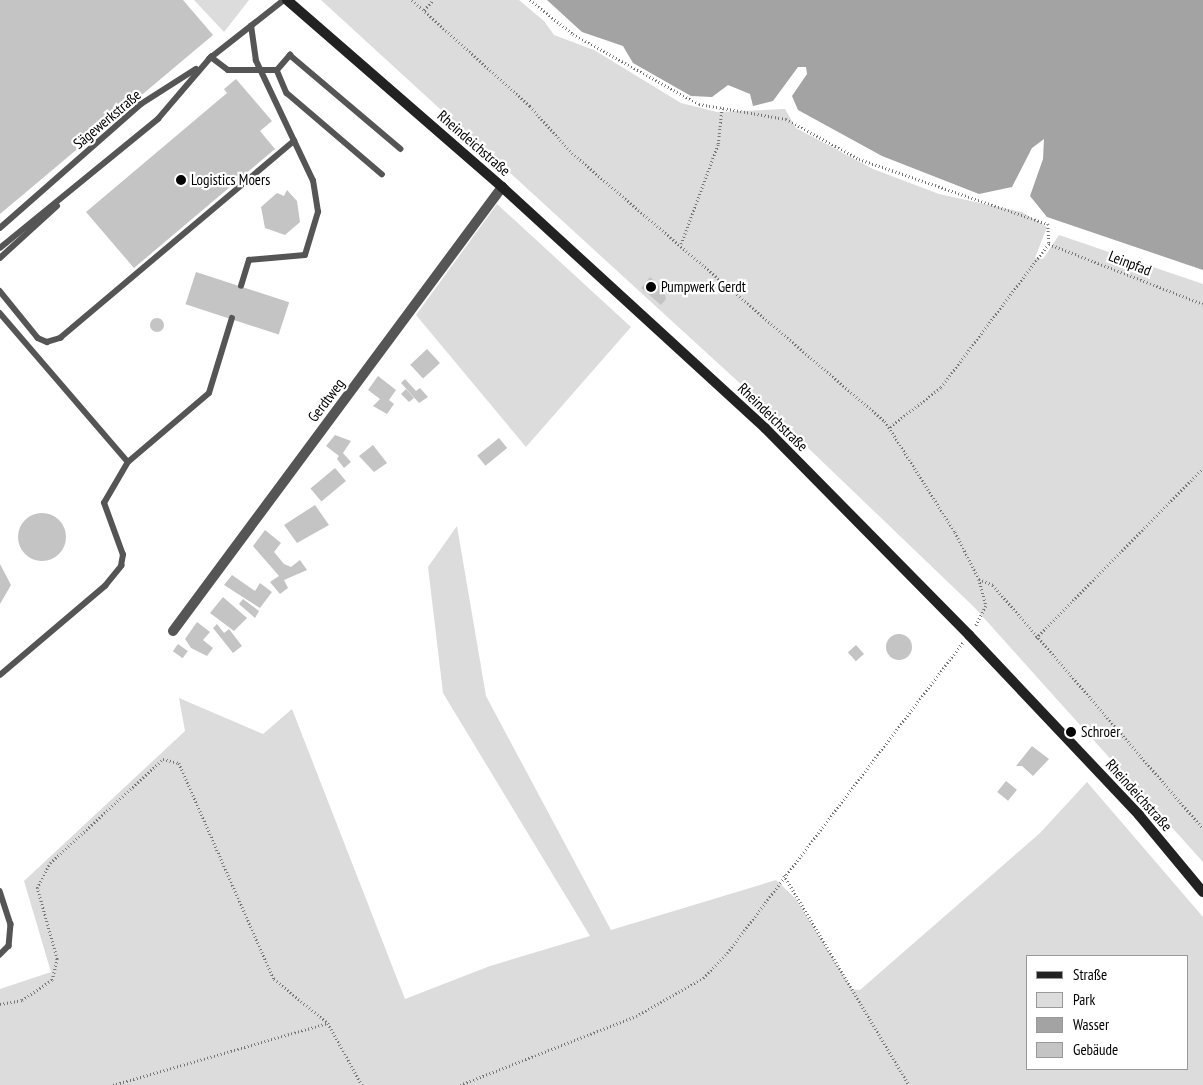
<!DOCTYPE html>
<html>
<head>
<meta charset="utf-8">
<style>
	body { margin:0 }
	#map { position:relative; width:1203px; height:1085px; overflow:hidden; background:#fff; font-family:"PT Sans Narrow",sans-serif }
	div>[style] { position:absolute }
	.green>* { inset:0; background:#dcdcdc }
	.water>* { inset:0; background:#a3a3a3 }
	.building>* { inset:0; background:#c4c4c4; transform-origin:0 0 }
	.round { border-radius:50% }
	.path>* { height:2.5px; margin-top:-1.25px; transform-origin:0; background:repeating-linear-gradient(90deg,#777 0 1px,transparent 0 3.5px) }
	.service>* { height:5.5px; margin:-2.75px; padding:0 2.75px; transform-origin:2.75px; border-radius:2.75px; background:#555 }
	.minor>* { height:10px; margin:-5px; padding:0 5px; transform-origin:5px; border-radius:5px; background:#555 }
	.secondary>* { height:10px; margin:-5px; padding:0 5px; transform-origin:5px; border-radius:5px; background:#222 }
	.dots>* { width:14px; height:14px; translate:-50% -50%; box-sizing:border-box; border:2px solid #fff; border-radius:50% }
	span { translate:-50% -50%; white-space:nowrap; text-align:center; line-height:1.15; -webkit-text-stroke:4.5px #fff; paint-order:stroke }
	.street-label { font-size:15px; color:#000 }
	.poi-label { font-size:15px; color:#000 }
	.left { translate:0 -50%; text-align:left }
	.legend { position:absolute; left:1026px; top:955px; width:162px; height:115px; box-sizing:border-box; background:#fff; border:1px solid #999; margin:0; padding:6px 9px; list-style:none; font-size:15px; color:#000 }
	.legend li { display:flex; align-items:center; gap:10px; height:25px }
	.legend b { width:25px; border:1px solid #999 }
</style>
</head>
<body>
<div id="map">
	<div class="green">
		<i style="clip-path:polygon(194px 0,249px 0,224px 32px)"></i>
		<i style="clip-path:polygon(321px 0,519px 0,544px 21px,554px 35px,594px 50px,681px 103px,717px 112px,785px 109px,796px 128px,873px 169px,939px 194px,1022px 212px,1047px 227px,1035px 258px,1043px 259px,1059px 235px,1203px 284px,1203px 862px,975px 608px,756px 398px)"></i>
		<i style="clip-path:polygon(497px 204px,631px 327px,526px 447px,416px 315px)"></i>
		<i style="clip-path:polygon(evenodd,457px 526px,486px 696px,611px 930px,776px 880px,796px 899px,852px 989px,860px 990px,1040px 833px,1087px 782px,1203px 917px,1203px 1085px,0 1085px,0 989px,51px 972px,24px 881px,185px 731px,179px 698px,263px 734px,292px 709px,405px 999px,490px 966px,590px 936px,443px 693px,428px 567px,457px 526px,1027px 956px,1187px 956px,1187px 1069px,1027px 1069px,1027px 956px)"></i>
	</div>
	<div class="water">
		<i style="clip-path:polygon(547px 0,1203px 0,1203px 270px,1047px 217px,1030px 196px,1043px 159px,1044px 139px,1032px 148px,1012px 187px,979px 194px,882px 156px,798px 110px,792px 96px,807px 74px,806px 67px,798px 67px,773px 101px,753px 106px,750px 94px,728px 85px,712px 97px,691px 96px,633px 63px,623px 46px,582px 32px)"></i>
	</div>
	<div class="building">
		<i style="clip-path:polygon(0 0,183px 0,213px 35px,0 214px)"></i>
		<i style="clip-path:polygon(236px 79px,272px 121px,260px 131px,275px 149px,134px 268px,86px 212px,227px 93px,224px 89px)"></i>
		<i style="clip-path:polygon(287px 190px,297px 201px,300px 222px,285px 235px,265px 228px,261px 207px,277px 193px,284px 196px)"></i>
		<i style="left:196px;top:272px;width:98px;height:34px;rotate:18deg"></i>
		<i style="clip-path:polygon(650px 277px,664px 290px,666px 299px,661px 305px,641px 288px)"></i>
		<i style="clip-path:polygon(667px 285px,671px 287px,670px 292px,665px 290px)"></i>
		<i class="round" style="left:150px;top:318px;width:14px;height:14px"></i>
		<i style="left:427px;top:349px;width:19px;height:23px;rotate:47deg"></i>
		<i style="clip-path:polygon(378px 376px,396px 390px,389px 400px,394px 404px,387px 414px,373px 406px,380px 399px,368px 390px)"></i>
		<i style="clip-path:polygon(405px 379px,416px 391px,420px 388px,428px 397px,419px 403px,401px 383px)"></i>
		<i style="clip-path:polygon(406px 389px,414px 398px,409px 402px,401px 394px)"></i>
		<i style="clip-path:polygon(335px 435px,351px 441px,343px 453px,351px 462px,344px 468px,337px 459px,339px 456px,326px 446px)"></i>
		<i style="left:499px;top:438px;width:13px;height:28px;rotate:51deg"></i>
		<i style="clip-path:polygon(373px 445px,387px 463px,374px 472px,359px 456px)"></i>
		<i style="left:335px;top:468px;width:17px;height:32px;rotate:50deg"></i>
		<i style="clip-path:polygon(315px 505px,329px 525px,297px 543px,284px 525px)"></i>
		<i class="round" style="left:18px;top:513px;width:48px;height:48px"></i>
		<i style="clip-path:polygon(265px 530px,281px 543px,274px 552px,284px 564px,291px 567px,300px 560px,307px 570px,284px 580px,288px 588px,280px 594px,270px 582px,279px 576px,253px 546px)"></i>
		<i style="clip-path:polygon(0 564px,11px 585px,0 604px)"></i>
		<i style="clip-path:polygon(232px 575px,255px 591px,260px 583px,272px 592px,260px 608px,224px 585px)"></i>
		<i style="clip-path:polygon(223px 597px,247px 618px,234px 631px,210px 613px)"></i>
		<i style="clip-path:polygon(243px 599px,259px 611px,255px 618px,239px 604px)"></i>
		<i style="clip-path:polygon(197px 622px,210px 632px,203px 640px,213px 648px,207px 656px,191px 648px,185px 639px)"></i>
		<i style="clip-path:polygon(217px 624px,224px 633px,229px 629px,242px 646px,233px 653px,213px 628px)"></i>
		<i class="round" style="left:886px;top:634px;width:26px;height:26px"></i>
		<i style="left:178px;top:644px;width:12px;height:9px;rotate:35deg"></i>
		<i style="left:856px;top:645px;width:12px;height:11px;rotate:48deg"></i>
		<i style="clip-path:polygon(1032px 746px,1049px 759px,1033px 776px,1022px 766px,1016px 766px)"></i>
		<i style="left:1006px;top:781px;width:14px;height:14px;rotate:39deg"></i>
	</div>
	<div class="path">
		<i style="left:412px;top:0;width:159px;rotate:41.9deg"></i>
		<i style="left:530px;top:106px;width:63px;rotate:48.2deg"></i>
		<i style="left:572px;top:153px;width:412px;rotate:40.6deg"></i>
		<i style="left:885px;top:421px;width:131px;rotate:57.8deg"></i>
		<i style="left:955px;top:532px;width:53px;rotate:62.9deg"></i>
		<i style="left:979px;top:579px;width:28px;rotate:75deg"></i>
		<i style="left:986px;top:606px;width:22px;rotate:117deg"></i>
		<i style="left:530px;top:0;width:55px;rotate:38.3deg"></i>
		<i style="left:573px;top:34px;width:144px;rotate:29.1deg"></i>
		<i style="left:699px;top:104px;width:88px;rotate:9.8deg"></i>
		<i style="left:786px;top:119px;width:83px;rotate:28.7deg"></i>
		<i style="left:859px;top:159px;width:200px;rotate:19deg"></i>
		<i style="left:1048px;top:224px;width:20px;rotate:87deg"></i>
		<i style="left:1049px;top:244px;width:180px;rotate:126.9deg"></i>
		<i style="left:941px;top:388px;width:66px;rotate:142.4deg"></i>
		<i style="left:424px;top:10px;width:13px;rotate:-48deg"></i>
		<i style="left:681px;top:244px;width:107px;rotate:-69.7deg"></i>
		<i style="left:718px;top:144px;width:36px;rotate:-84deg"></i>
		<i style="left:1049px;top:244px;width:165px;rotate:21.3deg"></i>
		<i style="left:979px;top:579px;width:15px;rotate:23deg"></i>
		<i style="left:993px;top:585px;width:321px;rotate:49.2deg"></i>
		<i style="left:1036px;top:638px;width:238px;rotate:-45.5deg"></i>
		<i style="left:784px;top:875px;width:244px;rotate:59.2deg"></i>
		<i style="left:0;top:1004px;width:22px;rotate:-10deg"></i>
		<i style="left:22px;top:1000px;width:36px;rotate:-34deg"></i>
		<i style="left:52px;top:980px;width:22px;rotate:-77deg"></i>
		<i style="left:57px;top:959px;width:74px;rotate:-105.7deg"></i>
		<i style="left:37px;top:888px;width:28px;rotate:-63deg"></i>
		<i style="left:50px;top:863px;width:154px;rotate:-42.6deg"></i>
		<i style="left:163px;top:759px;width:16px;rotate:14deg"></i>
		<i style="left:179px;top:763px;width:236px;rotate:66.3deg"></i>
		<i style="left:274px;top:979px;width:70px;rotate:39.2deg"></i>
		<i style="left:328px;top:1023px;width:71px;rotate:61.3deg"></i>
		<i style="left:113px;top:1085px;width:224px;rotate:-16.1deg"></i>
		<i style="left:460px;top:1085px;width:189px;rotate:-21.4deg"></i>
		<i style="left:636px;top:1016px;width:77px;rotate:-29.6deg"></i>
		<i style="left:703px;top:978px;width:35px;rotate:-46deg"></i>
		<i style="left:727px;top:953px;width:390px;rotate:-52.8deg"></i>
	</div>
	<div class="service">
		<i style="left:209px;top:59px;width:95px;rotate:-38.2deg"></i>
		<i style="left:277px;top:70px;width:20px;rotate:-49deg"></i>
		<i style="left:290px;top:55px;width:145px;rotate:40.3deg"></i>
		<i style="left:0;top:228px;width:188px;rotate:-41.3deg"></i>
		<i style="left:141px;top:104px;width:65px;rotate:-32.5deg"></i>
		<i style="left:0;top:248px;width:204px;rotate:-39.2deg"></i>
		<i style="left:158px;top:119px;width:82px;rotate:-49.5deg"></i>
		<i style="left:211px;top:57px;width:21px;rotate:37deg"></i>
		<i style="left:228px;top:70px;width:49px"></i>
		<i style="left:277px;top:70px;width:25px;rotate:67deg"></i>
		<i style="left:287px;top:93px;width:125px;rotate:40.5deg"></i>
		<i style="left:0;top:258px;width:77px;rotate:-42.4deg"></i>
		<i style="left:241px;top:286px;width:27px;rotate:-73deg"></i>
		<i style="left:249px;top:260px;width:56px;rotate:-5.1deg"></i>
		<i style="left:305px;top:255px;width:45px;rotate:-73.2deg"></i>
		<i style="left:318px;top:212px;width:31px;rotate:-99deg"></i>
		<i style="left:313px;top:181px;width:133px;rotate:-115.4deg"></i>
		<i style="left:256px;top:61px;width:35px;rotate:-98deg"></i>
		<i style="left:0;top:291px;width:60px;rotate:51deg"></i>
		<i style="left:38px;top:338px;width:10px;rotate:24deg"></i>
		<i style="left:47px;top:342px;width:14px;rotate:-17deg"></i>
		<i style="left:60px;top:338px;width:306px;rotate:-40.1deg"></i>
		<i style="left:0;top:313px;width:196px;rotate:49.3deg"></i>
		<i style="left:0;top:675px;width:138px;rotate:-40.3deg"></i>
		<i style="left:105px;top:586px;width:26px;rotate:-51deg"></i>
		<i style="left:121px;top:566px;width:11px;rotate:-80deg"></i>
		<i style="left:123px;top:555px;width:55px;rotate:-110.1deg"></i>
		<i style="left:104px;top:503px;width:48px;rotate:-59.7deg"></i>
		<i style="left:128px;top:462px;width:106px;rotate:-40.4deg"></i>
		<i style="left:209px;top:393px;width:78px;rotate:-73deg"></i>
		<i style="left:0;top:891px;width:35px;rotate:72deg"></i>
		<i style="left:11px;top:924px;width:22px;rotate:95deg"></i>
		<i style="left:9px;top:946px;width:13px;rotate:135deg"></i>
	</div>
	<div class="minor">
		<i style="left:173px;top:631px;width:553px;rotate:-53.46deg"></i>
	</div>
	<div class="secondary">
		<i style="left:287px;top:0;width:285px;rotate:41deg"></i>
		<i style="left:502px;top:187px;width:357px;rotate:42.5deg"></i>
		<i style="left:765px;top:428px;width:291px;rotate:45.4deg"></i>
		<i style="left:969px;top:635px;width:248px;rotate:46.6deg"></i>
		<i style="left:1139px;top:815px;width:100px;rotate:50.3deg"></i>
	</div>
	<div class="dots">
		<i style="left:181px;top:180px;background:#000"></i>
		<i style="left:651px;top:287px;background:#000"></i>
		<i style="left:1071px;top:732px;background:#000"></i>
	</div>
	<div class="street-label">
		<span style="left:107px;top:119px;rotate:-40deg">Sägewerkstraße</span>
		<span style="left:474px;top:143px;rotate:41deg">Rheindeichstraße</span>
		<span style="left:1130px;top:263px;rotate:21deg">Leinpfad</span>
		<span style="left:326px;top:400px;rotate:-53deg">Gerdtweg</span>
		<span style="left:773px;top:417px;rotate:44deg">Rheindeichstraße</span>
		<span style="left:1139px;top:795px;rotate:48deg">Rheindeichstraße</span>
	</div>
	<div class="poi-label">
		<span class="left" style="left:191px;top:180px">Logistics Moers</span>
		<span class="left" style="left:661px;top:287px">Pumpwerk Gerdt</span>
		<span class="left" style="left:1081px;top:732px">Schroer</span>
	</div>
	<ul class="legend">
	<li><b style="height:6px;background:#222"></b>Straße</li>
	<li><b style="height:14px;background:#dcdcdc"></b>Park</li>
	<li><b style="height:14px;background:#a3a3a3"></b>Wasser</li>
	<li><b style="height:14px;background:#c4c4c4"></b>Gebäude</li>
	</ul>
</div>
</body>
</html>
